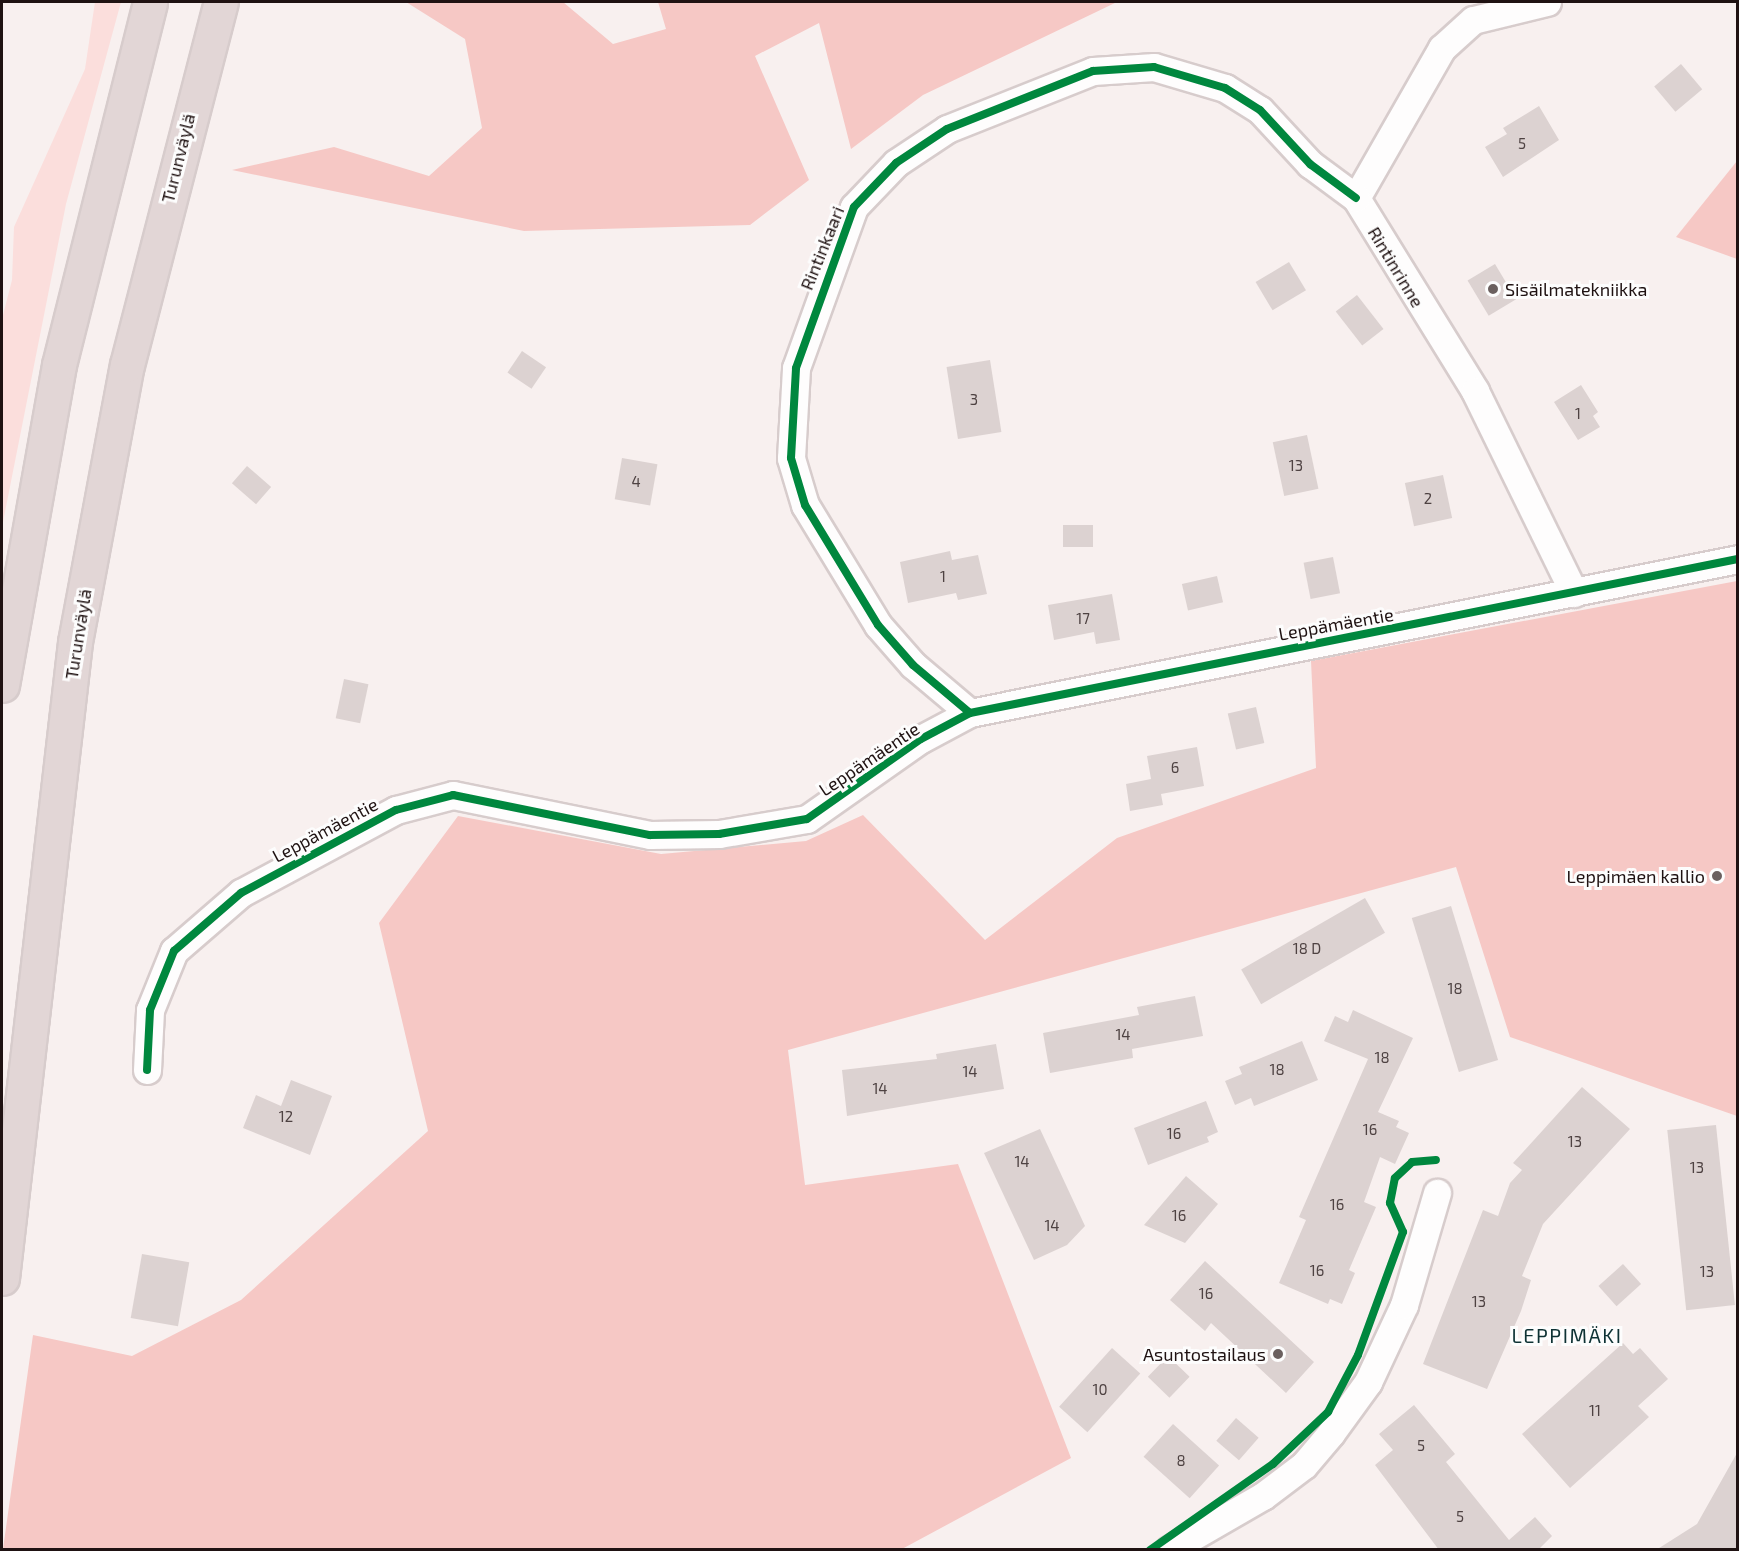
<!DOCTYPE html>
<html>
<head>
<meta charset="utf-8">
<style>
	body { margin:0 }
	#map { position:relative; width:1739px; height:1551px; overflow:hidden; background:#f8f0ef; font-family:"Exo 2",sans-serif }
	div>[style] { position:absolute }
	.green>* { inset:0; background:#fbdedc }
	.forest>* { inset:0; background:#f6c8c5 }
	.building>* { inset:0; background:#dcd2d1; transform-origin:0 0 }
	.roads { filter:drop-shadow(2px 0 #d7cccc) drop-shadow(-2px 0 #d7cccc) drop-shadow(0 2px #d7cccc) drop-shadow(0 -2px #d7cccc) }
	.minor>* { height:27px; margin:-13.5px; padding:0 13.5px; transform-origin:13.5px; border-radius:13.5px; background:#fefdfd }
	.motorway>* { height:33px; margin:-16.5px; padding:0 16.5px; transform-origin:16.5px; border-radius:16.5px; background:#e2d6d6 }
	.cycleway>* { height:8px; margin:-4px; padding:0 4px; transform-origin:4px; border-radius:4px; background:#00873e }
	.dots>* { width:16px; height:16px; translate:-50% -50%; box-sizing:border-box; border:3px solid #fdfdfd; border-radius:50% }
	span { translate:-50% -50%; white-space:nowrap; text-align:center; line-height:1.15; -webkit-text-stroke:6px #fdfdfd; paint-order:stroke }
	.number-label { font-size:15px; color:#4e4242 }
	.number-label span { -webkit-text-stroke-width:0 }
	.street-label { font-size:18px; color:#1f1212 }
	.poi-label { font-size:18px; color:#1f1212 }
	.left { translate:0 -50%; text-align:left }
	.right { translate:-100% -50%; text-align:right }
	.neighbourhood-label { font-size:20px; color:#0e3234; letter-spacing:1.5px }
	.frame { position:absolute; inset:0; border:3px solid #1f1212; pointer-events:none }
</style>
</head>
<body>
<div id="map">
	<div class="green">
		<i style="clip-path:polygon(95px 2px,121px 2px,66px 204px,2px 527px,2px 319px,12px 280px,14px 227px,85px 69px)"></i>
	</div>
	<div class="forest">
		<i style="clip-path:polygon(406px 2px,563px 2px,613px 44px,666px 29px,658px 2px,1117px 2px,923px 95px,851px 149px,819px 23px,755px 56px,809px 180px,750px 225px,524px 231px,232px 170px,334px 147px,429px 176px,482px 128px,465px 39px)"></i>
		<i style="clip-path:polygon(1737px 161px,1737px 259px,1676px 237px)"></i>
		<i style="clip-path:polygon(1737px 581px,1737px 1116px,1510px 1037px,1456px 867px,788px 1050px,805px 1185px,958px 1164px,1071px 1458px,902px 1549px,3px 1549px,33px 1335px,132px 1356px,241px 1300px,428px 1131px,379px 923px,458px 816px,661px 854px,806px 841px,863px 815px,985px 940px,1117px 838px,1316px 768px,1311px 661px)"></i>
	</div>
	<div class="building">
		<i style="left:1681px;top:64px;width:33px;height:35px;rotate:50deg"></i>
		<i style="clip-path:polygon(1539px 106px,1559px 140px,1503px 177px,1485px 147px,1507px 134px,1503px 128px)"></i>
		<i style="left:1289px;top:262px;width:33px;height:39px;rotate:59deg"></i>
		<i style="left:1495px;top:264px;width:41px;height:32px;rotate:59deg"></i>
		<i style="left:1357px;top:295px;width:43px;height:27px;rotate:52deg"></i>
		<i style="left:522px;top:351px;width:29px;height:26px;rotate:34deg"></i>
		<i style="left:990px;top:360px;width:73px;height:44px;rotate:81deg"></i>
		<i style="clip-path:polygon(1581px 385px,1598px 412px,1593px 416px,1600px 427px,1578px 440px,1554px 402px)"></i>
		<i style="left:1307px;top:435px;width:55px;height:35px;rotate:78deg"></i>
		<i style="left:622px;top:458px;width:36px;height:42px;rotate:10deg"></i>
		<i style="left:247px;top:466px;width:32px;height:23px;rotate:41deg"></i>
		<i style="left:1443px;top:475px;width:44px;height:39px;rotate:78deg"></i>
		<i style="left:1063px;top:525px;width:30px;height:22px"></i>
		<i style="clip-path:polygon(950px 551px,952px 560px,978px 555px,987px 594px,958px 600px,956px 593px,908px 603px,900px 562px)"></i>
		<i style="left:1333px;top:557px;width:37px;height:30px;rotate:79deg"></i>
		<i style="left:1217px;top:576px;width:27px;height:36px;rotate:77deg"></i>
		<i style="clip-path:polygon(1112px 594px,1120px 640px,1096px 644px,1094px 632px,1054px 640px,1048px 605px)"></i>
		<i style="left:344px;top:679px;width:25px;height:40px;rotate:12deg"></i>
		<i style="left:1256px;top:707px;width:37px;height:29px;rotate:77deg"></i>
		<i style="clip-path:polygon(1197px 747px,1204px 786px,1161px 794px,1163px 805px,1130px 811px,1126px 784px,1151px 779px,1147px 756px)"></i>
		<i style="left:1365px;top:898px;width:40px;height:143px;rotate:60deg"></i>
		<i style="left:1451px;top:906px;width:161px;height:41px;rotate:73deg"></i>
		<i style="clip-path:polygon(1195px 996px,1203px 1036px,1132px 1049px,1133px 1058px,1050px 1073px,1043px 1033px,1139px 1015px,1137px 1007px)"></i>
		<i style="clip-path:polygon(1353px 1010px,1413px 1038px,1378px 1112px,1399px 1121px,1396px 1127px,1409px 1133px,1395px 1164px,1380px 1157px,1364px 1202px,1376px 1207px,1349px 1270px,1355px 1273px,1342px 1304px,1330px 1299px,1328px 1304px,1279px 1283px,1306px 1220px,1299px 1217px,1368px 1059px,1324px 1041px,1335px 1016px,1348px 1022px)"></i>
		<i style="clip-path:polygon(1302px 1041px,1318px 1080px,1254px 1106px,1251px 1098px,1235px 1105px,1225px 1081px,1242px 1074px,1239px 1067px)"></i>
		<i style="clip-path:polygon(996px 1044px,1004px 1089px,847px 1116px,842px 1070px,937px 1059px,936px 1054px)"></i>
		<i style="clip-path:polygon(291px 1080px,332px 1096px,310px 1155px,243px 1128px,256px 1095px,281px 1106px)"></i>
		<i style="clip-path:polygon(1582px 1087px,1630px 1129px,1543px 1224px,1522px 1276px,1531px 1280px,1521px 1311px,1487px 1389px,1423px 1364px,1483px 1210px,1498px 1216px,1510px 1183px,1522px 1170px,1513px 1163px)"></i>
		<i style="clip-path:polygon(1206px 1101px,1218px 1132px,1207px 1137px,1209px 1142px,1148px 1165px,1134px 1128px)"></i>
		<i style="left:1716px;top:1125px;width:181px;height:49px;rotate:84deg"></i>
		<i style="clip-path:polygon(1040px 1129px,1085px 1226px,1067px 1245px,1034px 1260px,984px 1153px)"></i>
		<i style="clip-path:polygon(1186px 1176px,1218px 1204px,1185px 1243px,1144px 1225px)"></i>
		<i style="left:142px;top:1254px;width:48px;height:65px;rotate:10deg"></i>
		<i style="clip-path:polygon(1205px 1261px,1314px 1362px,1286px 1393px,1211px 1323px,1205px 1331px,1170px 1300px)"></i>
		<i style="left:1623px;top:1264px;width:27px;height:33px;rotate:48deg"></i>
		<i style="clip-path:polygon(1623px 1343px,1633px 1354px,1640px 1348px,1668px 1379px,1638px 1406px,1649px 1417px,1570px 1488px,1522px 1434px)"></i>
		<i style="left:1112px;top:1348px;width:38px;height:79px;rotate:42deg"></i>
		<i style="left:1168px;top:1356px;width:30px;height:29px;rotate:44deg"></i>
		<i style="clip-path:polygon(1414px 1405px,1455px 1454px,1446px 1462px,1509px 1540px,1535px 1517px,1552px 1536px,1538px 1550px,1439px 1550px,1375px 1465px,1393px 1450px,1379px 1434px)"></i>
		<i style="left:1236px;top:1418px;width:30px;height:30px;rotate:41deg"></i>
		<i style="left:1173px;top:1424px;width:62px;height:44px;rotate:42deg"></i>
		<i style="clip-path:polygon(1737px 1453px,1737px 1550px,1656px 1550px,1697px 1524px)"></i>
	</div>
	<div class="roads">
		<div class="minor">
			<i style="left:1547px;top:2px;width:76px;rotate:166.3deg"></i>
			<i style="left:1473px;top:20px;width:42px;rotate:137.9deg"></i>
			<i style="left:1442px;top:48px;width:173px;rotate:119.8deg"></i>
			<i style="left:1356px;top:198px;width:227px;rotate:58.3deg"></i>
			<i style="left:1475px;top:391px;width:225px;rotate:63.9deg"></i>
			<i style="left:970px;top:713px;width:75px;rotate:-139.9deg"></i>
			<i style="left:913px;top:665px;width:53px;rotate:-131.2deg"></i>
			<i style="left:878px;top:625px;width:140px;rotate:-121.3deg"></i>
			<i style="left:805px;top:505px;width:49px;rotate:-106.6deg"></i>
			<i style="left:791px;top:458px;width:90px;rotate:-86.8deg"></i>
			<i style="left:796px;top:368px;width:171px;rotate:-70.2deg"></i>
			<i style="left:854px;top:207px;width:61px;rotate:-46.3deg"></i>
			<i style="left:896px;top:163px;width:61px;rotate:-33.7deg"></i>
			<i style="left:947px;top:129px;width:157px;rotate:-21.7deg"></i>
			<i style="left:1093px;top:71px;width:61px;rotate:-3.8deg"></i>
			<i style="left:1154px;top:67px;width:74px;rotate:16.5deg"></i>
			<i style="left:1225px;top:88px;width:41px;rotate:32.2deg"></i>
			<i style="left:1260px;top:110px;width:74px;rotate:47.2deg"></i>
			<i style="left:1310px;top:164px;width:57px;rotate:36.5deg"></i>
			<i style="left:147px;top:1070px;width:60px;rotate:-87.1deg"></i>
			<i style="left:150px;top:1010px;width:64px;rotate:-67.9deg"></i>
			<i style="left:174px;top:951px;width:89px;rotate:-40.9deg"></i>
			<i style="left:241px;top:893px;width:176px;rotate:-28.2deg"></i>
			<i style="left:396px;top:810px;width:59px;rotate:-14.7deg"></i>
			<i style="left:453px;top:795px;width:201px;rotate:11.5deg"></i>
			<i style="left:650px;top:835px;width:69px;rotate:-0.8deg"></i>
			<i style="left:719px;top:834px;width:89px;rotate:-9.7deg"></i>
			<i style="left:807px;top:819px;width:139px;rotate:-35.1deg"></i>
			<i style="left:921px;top:739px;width:55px;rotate:-28deg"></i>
			<i style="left:970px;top:713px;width:783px;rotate:-11.34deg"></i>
			<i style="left:1169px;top:1550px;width:108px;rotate:-29.9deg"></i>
			<i style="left:1263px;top:1496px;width:51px;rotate:-37.1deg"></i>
			<i style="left:1304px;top:1465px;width:42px;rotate:-49.8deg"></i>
			<i style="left:1331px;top:1433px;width:63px;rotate:-54deg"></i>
			<i style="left:1368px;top:1382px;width:85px;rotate:-64.9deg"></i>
			<i style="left:1404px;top:1305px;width:117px;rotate:-73.6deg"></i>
		</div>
		<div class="motorway">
			<i style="left:2px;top:685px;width:325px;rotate:-79.9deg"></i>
			<i style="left:59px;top:365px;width:374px;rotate:-75.9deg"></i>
			<i style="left:2px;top:1278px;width:640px;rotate:-83.45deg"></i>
			<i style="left:75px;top:642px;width:282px;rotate:-79.4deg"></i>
			<i style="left:127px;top:365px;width:375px;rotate:-75.5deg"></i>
		</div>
	</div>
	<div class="cycleway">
		<i style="left:970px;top:713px;width:75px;rotate:-139.9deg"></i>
		<i style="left:913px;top:665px;width:53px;rotate:-131.2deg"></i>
		<i style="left:878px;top:625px;width:140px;rotate:-121.3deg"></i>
		<i style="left:805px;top:505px;width:49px;rotate:-106.6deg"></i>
		<i style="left:791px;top:458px;width:90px;rotate:-86.8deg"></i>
		<i style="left:796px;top:368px;width:171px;rotate:-70.2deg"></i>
		<i style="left:854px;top:207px;width:61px;rotate:-46.3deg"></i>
		<i style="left:896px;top:163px;width:61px;rotate:-33.7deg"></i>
		<i style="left:947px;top:129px;width:157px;rotate:-21.7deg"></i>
		<i style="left:1093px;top:71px;width:61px;rotate:-3.8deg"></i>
		<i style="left:1154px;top:67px;width:74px;rotate:16.5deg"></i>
		<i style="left:1225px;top:88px;width:41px;rotate:32.2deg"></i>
		<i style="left:1260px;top:110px;width:74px;rotate:47.2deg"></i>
		<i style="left:1310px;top:164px;width:57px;rotate:36.5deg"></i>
		<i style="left:147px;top:1070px;width:60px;rotate:-87.1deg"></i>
		<i style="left:150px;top:1010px;width:64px;rotate:-67.9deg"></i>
		<i style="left:174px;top:951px;width:89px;rotate:-40.9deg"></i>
		<i style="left:241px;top:893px;width:176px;rotate:-28.2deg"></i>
		<i style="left:396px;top:810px;width:59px;rotate:-14.7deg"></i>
		<i style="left:453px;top:795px;width:201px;rotate:11.5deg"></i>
		<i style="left:650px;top:835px;width:69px;rotate:-0.8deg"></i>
		<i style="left:719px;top:834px;width:89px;rotate:-9.7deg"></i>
		<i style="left:807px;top:819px;width:139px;rotate:-35.1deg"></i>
		<i style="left:921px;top:739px;width:55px;rotate:-28deg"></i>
		<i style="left:970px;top:713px;width:783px;rotate:-11.34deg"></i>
		<i style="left:1150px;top:1550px;width:150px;rotate:-35deg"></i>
		<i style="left:1273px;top:1464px;width:76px;rotate:-43.4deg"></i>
		<i style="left:1328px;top:1412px;width:64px;rotate:-62.2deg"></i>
		<i style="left:1358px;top:1355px;width:131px;rotate:-69.9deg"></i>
		<i style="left:1403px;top:1232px;width:32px;rotate:-114deg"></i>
		<i style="left:1390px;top:1203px;width:25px;rotate:-79deg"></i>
		<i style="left:1395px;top:1178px;width:23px;rotate:-43deg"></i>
		<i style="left:1412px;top:1162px;width:24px;rotate:-5deg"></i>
	</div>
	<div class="dots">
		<i style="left:1493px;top:289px;background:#6b605f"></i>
		<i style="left:1717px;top:876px;background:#6b605f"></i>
		<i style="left:1278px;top:1354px;background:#6b605f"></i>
	</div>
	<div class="number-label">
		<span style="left:1522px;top:144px">5</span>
		<span style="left:974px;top:400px">3</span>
		<span style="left:1578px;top:414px">1</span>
		<span style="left:1296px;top:466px">13</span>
		<span style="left:636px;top:482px">4</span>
		<span style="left:1428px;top:499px">2</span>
		<span style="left:943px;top:577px">1</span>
		<span style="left:1083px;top:619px">17</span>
		<span style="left:1175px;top:768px">6</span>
		<span style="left:1307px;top:949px">18 D</span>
		<span style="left:1455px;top:989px">18</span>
		<span style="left:1123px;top:1035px">14</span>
		<span style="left:1382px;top:1058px">18</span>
		<span style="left:1277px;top:1070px">18</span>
		<span style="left:970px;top:1072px">14</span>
		<span style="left:880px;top:1089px">14</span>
		<span style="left:286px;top:1117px">12</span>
		<span style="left:1370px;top:1130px">16</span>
		<span style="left:1174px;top:1134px">16</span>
		<span style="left:1575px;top:1142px">13</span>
		<span style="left:1022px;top:1162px">14</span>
		<span style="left:1697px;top:1168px">13</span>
		<span style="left:1337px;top:1205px">16</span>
		<span style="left:1179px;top:1216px">16</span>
		<span style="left:1052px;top:1226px">14</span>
		<span style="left:1317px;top:1271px">16</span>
		<span style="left:1707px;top:1272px">13</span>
		<span style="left:1206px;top:1294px">16</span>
		<span style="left:1479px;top:1302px">13</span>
		<span style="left:1100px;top:1390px">10</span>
		<span style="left:1595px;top:1411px">11</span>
		<span style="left:1421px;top:1446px">5</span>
		<span style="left:1181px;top:1461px">8</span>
		<span style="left:1460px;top:1517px">5</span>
	</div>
	<div class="street-label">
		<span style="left:178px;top:158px;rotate:-76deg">Turunväylä</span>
		<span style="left:822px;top:248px;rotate:-68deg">Rintinkaari</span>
		<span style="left:1396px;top:267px;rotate:59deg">Rintinrinne</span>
		<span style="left:1336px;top:624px;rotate:-10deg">Leppämäentie</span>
		<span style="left:78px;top:634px;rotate:-81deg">Turunväylä</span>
		<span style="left:869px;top:759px;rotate:-34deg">Leppämäentie</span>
		<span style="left:325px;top:830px;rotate:-28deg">Leppämäentie</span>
	</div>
	<div class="poi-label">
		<span class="left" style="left:1505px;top:289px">Sisäilmatekniikka</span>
		<span class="right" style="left:1705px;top:876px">Leppimäen kallio</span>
		<span class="right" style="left:1266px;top:1354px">Asuntostailaus</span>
	</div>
	<div class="neighbourhood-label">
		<span style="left:1567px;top:1335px">LEPPIMÄKI</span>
	</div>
	<div class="frame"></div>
</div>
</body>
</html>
